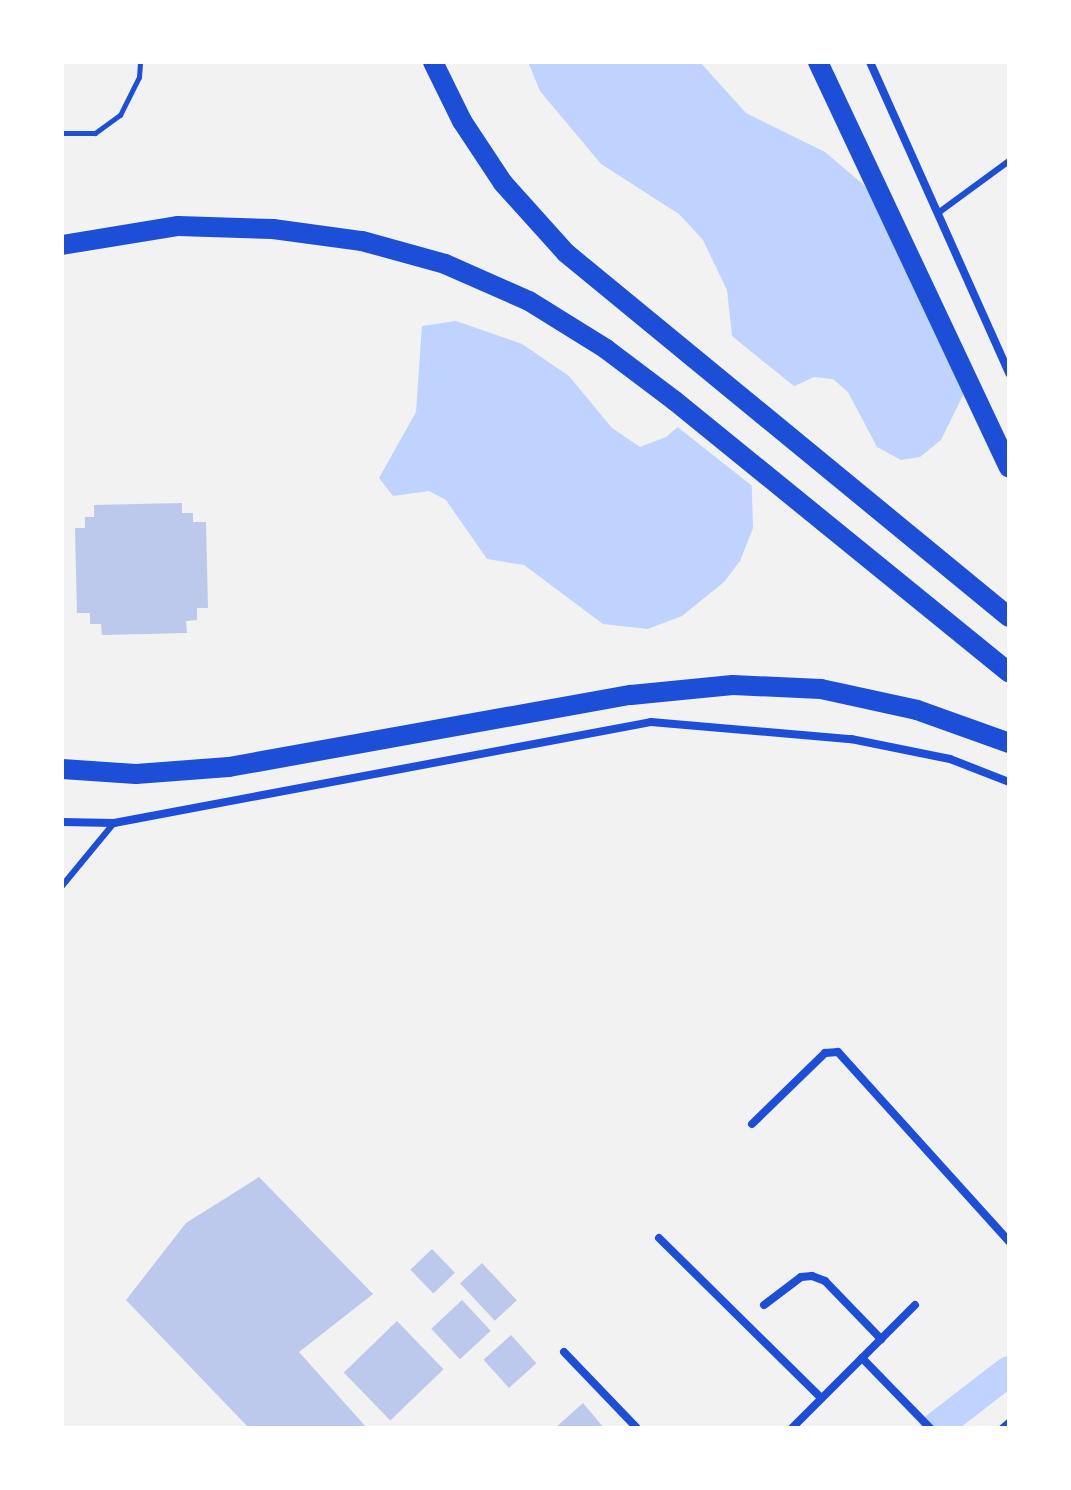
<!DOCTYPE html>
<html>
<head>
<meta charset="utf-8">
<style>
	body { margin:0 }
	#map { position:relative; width:1071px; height:1490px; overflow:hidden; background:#f2f2f2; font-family:"PT Sans Narrow",sans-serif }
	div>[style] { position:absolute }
	.water>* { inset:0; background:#bfd3fe }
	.pier>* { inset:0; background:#f2f2f2 }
	.canal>* { height:30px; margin:-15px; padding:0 15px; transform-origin:15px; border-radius:15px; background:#bfd3fe }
	.building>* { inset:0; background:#bdc9ec; transform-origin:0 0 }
	.path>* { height:5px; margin:-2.5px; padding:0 2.5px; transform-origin:2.5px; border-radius:2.5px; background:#1d4ed8 }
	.service>* { height:6px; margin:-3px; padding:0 3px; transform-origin:3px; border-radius:3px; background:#1d4ed8 }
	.minor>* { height:8px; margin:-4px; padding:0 4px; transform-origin:4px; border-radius:4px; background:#1d4ed8 }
	.primary>* { height:20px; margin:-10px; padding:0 10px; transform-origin:10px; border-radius:10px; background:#1d4ed8 }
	span { translate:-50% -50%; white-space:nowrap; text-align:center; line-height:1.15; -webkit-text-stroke:8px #fff; paint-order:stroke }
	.frame { position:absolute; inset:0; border:64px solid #fff; pointer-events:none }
</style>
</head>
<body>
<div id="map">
	<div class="water">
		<i style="clip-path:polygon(528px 62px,700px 62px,746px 113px,825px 152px,865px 186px,949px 341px,965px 391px,941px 440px,920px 457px,901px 460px,877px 447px,848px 392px,833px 379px,814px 377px,771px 397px,750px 428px,753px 528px,740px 561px,724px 582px,682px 616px,648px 629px,603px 624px,524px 565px,487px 559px,446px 500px,429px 491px,393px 496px,379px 478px,416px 412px,422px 326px,456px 321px,522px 344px,569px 376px,612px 428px,640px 447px,666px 437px,708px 401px,733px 345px,727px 290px,703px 240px,679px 214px,601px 164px,540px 91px)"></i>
	</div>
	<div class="pier">
		<i style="clip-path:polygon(727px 332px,795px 387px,774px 400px,754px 429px,756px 489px,675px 425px,705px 398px,729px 345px)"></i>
	</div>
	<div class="canal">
		<i style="left:935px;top:1428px;width:93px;rotate:-37.6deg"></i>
	</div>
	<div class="building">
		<i style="clip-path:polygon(182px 503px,182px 513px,193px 513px,193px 522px,206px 522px,208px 608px,197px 608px,197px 620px,186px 621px,187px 633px,102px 635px,101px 624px,90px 624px,90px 613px,77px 613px,75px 528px,85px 528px,85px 517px,94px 517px,94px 505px)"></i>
		<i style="clip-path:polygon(259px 1177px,373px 1294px,299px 1352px,367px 1428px,249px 1428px,126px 1300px,186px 1223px)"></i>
		<i style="left:432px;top:1249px;width:33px;height:30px;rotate:46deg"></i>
		<i style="left:482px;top:1263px;width:51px;height:30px;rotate:47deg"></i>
		<i style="left:462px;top:1300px;width:42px;height:42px;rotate:47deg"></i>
		<i style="left:397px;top:1321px;width:67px;height:74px;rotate:46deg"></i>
		<i style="left:511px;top:1335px;width:38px;height:37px;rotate:48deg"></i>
		<i style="clip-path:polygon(583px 1403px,604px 1428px,555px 1428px)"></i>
	</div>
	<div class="path">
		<i style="left:62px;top:133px;width:33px"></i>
		<i style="left:95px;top:133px;width:31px;rotate:-36deg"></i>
		<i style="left:120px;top:115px;width:42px;rotate:-63.4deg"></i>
		<i style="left:139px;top:77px;width:15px;rotate:-86deg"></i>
	</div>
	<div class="service">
		<i style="left:938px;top:213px;width:88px;rotate:-36.2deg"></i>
		<i style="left:62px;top:886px;width:82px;rotate:-50.5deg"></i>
	</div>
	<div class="minor">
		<i style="left:870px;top:62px;width:341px;rotate:65.9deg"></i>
		<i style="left:62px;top:822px;width:52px;rotate:1.1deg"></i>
		<i style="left:114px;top:823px;width:546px;rotate:-10.65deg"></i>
		<i style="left:651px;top:722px;width:201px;rotate:4.9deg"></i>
		<i style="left:851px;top:739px;width:101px;rotate:11.4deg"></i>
		<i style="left:950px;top:759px;width:63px;rotate:21.3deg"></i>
		<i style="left:752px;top:1124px;width:102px;rotate:-44.2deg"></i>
		<i style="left:825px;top:1053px;width:13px;rotate:-4deg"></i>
		<i style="left:838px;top:1052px;width:255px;rotate:47.9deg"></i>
		<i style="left:659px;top:1238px;width:228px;rotate:44.6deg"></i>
		<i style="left:764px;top:1305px;width:46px;rotate:-37.1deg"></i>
		<i style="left:801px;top:1277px;width:11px;rotate:-5deg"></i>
		<i style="left:812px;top:1276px;width:14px;rotate:21deg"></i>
		<i style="left:825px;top:1281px;width:81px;rotate:46deg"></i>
		<i style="left:564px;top:1352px;width:105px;rotate:46.2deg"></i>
		<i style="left:862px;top:1358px;width:75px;rotate:-45deg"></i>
		<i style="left:792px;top:1428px;width:99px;rotate:-45deg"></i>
		<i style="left:862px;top:1358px;width:98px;rotate:45.8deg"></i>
		<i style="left:1003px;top:1428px;width:8px;rotate:-40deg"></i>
	</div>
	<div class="primary">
		<i style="left:433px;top:62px;width:66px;rotate:63.8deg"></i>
		<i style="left:462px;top:121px;width:74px;rotate:56.5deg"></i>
		<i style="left:503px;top:183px;width:94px;rotate:48deg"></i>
		<i style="left:566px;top:253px;width:573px;rotate:39.41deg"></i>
		<i style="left:818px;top:62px;width:448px;rotate:64.8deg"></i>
		<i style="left:62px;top:245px;width:118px;rotate:-9.3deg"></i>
		<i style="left:178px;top:226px;width:95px;rotate:1.8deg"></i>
		<i style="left:273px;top:229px;width:90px;rotate:7.7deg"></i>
		<i style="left:362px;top:241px;width:86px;rotate:15.5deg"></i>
		<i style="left:445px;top:264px;width:92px;rotate:23.8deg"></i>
		<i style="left:529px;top:301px;width:91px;rotate:31.9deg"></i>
		<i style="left:606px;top:349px;width:86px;rotate:37deg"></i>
		<i style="left:675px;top:401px;width:430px;rotate:39.1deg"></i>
		<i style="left:62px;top:769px;width:74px;rotate:3.9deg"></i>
		<i style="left:136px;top:774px;width:93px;rotate:-4.3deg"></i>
		<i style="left:229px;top:767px;width:408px;rotate:-10.2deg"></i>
		<i style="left:631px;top:695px;width:102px;rotate:-5.6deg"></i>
		<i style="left:733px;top:685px;width:88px;rotate:2.6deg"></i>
		<i style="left:821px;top:689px;width:98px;rotate:12.3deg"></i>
		<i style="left:917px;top:710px;width:98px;rotate:19.7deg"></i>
	</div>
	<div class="frame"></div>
</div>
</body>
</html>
